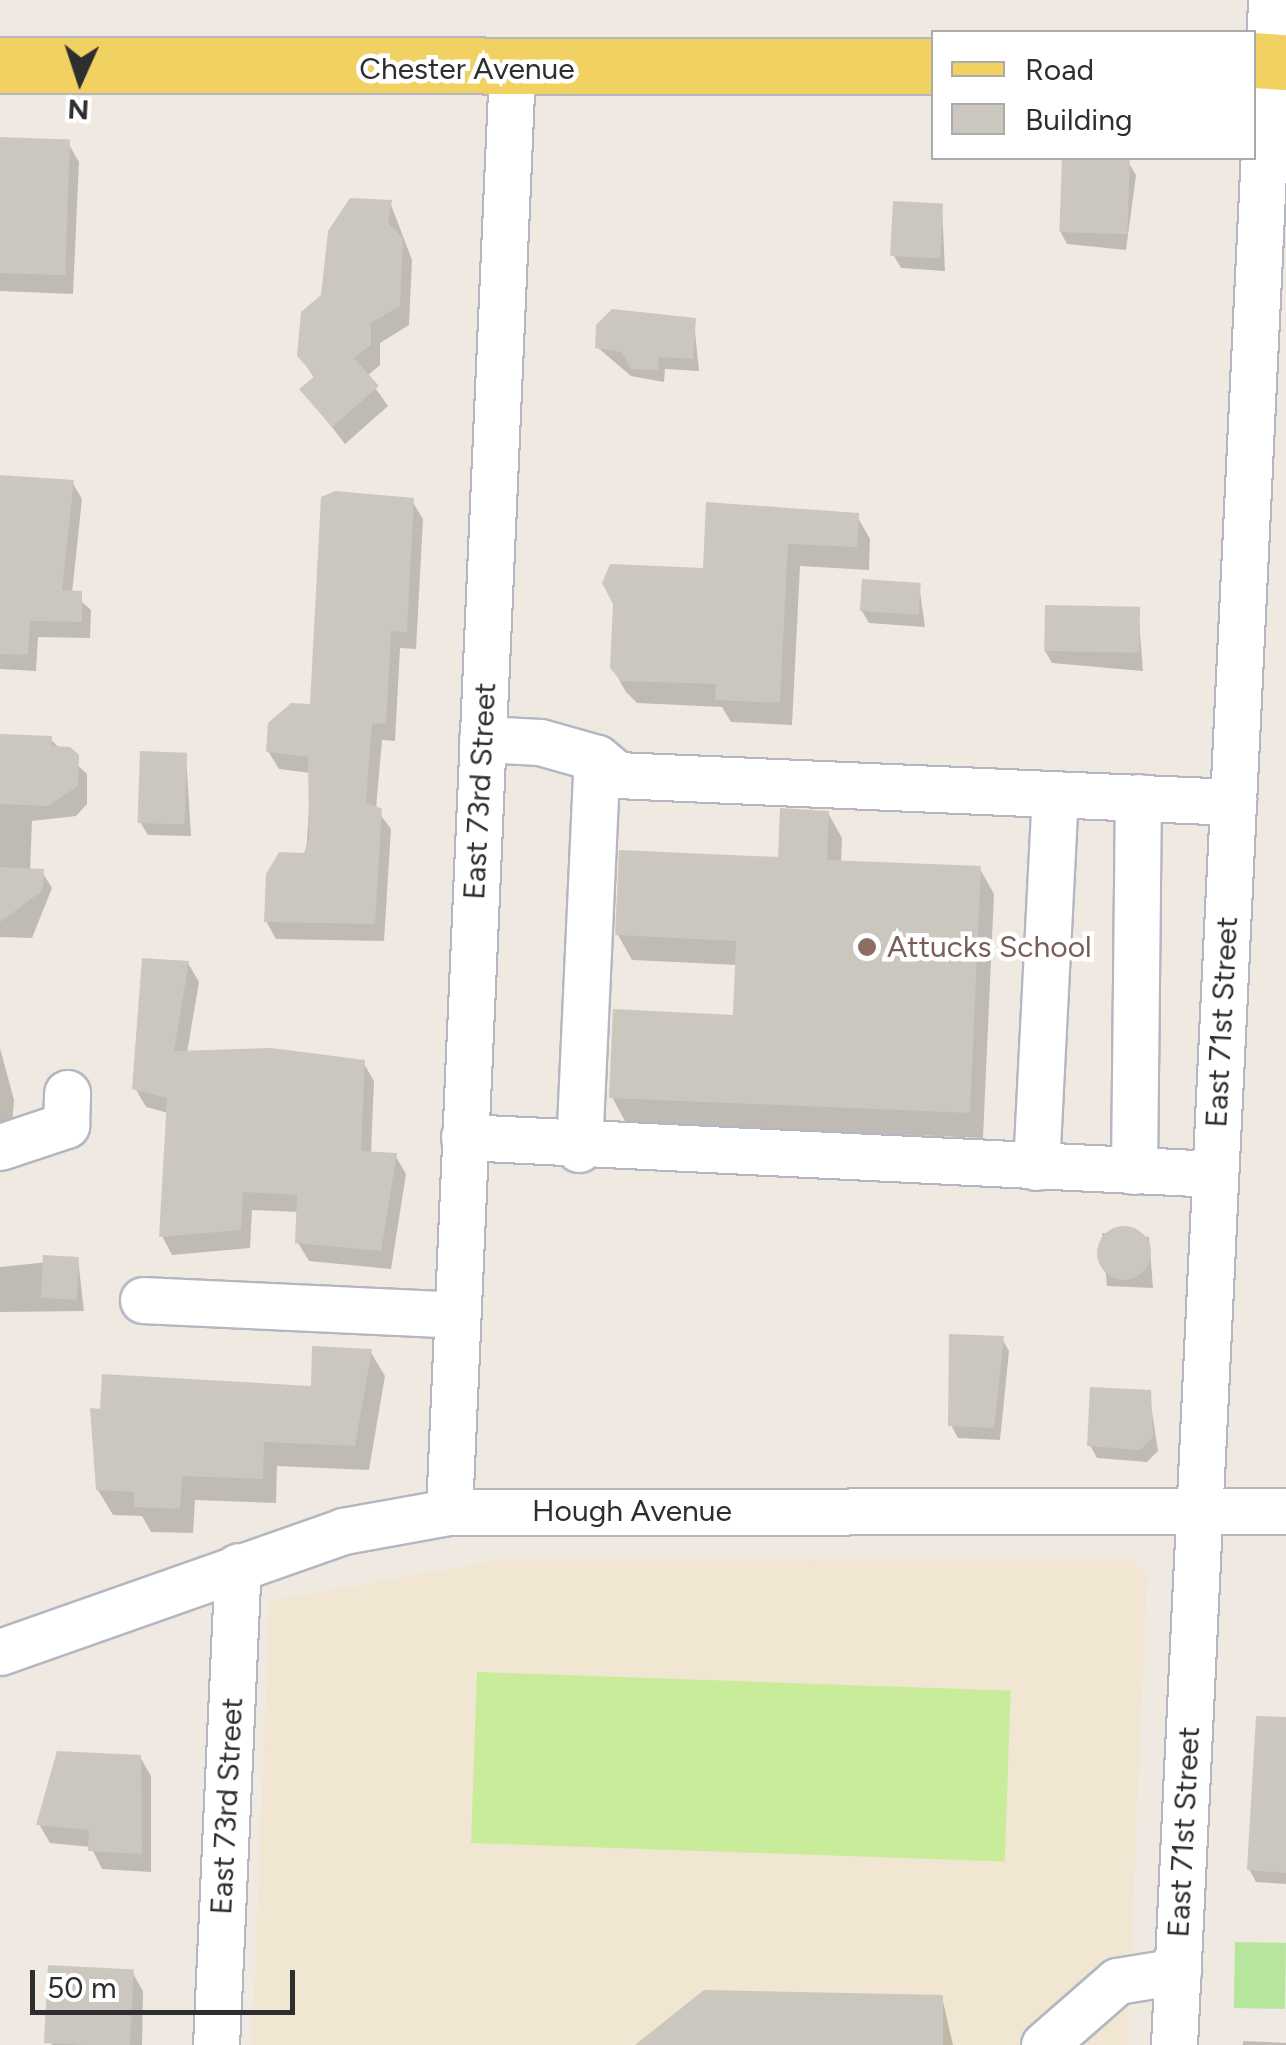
<!DOCTYPE html>
<html>
<head>
<meta charset="utf-8">
<style>
	body { margin:0 }
	#map { position:relative; width:1286px; height:2045px; overflow:hidden; background:#efe9e1; font-family:Figtree,sans-serif }
	div>[style] { position:absolute }
	.education>* { inset:0; background:#f0e6d1 }
	.green>* { inset:0; background:#b6e59e; transform-origin:0 0 }
	.pitch>* { inset:0; background:#c9ec9a; transform-origin:0 0 }
	.shadow>* { inset:0; background:#0003 }
	.building>* { inset:0; background:#cbc7bf; transform-origin:0 0 }
	.round { border-radius:50% }
	.roads { filter:drop-shadow(2px 0 #b4b7c1) drop-shadow(-2px 0 #b4b7c1) drop-shadow(0 2px #b4b7c1) drop-shadow(0 -2px #b4b7c1) }
	.minor>* { height:45px; margin:-22.5px; padding:0 22.5px; transform-origin:22.5px; border-radius:22.5px; background:#fff }
	.major>* { height:55px; margin:-27.5px; padding:0 27.5px; transform-origin:27.5px; border-radius:27.5px; background:#f2d163 }
	.dots>* { width:28px; height:28px; translate:-50% -50%; box-sizing:border-box; border:5px solid #fff; border-radius:50% }
	span { translate:-50% -50%; white-space:nowrap; text-align:center; line-height:1.15; -webkit-text-stroke:9px #fff; paint-order:stroke }
	.street-label { font-size:30px; color:#2e2e2e }
	.education-label { font-size:30px; color:#785e54 }
	.left { translate:0 -50%; text-align:left }
	.legend { position:absolute; left:931px; top:30px; width:325px; height:130px; box-sizing:border-box; background:#fff; border:2px solid #ababab; margin:0; padding:12px 18px; list-style:none; font-size:30px; color:#2e2e2e }
	.legend li { display:flex; align-items:center; gap:20px; height:50px }
	.legend b { width:50px; border:2px solid #ababab }
	.north { position:absolute; left:30px; top:30px; width:100px; height:100px; -webkit-text-stroke:8px #fff; paint-order:stroke; rotate:183deg; font-size:28px; font-weight:700; line-height:40px; text-align:center; color:#2e2e2e }
	.north::after { content:''; display:block; margin:auto; width:35px; height:45px; background:#2e2e2e; clip-path:polygon(50% 0,100% 100%,50% 72%,0 100%) }
	.scale { position:absolute; left:30px; top:1970px; width:265px; height:45px; box-sizing:border-box; border:5px solid #2e2e2e; border-top:0; padding-left:12px; font-size:30px; line-height:35px; white-space:nowrap; color:#2e2e2e; -webkit-text-stroke:8px #fff; paint-order:stroke }
</style>
</head>
<body>
<div id="map">
	<div class="education">
		<i style="clip-path:polygon(1131px 1559px,1147px 1574px,1127px 2045px,252px 2045px,270px 1601px,494px 1561px)"></i>
	</div>
	<div class="green">
		<i style="left:1235px;top:1942px;width:51px;height:66px;rotate:1deg"></i>
	</div>
	<div class="pitch">
		<i style="left:477px;top:1672px;width:534px;height:171px;rotate:2deg"></i>
	</div>
	<div class="shadow">
		<i style="clip-path:polygon(0 139px,68px 143px,79px 162px,73px 294px,0 291px)"></i>
		<i style="clip-path:polygon(1128px 162px,1136px 175px,1126px 250px,1067px 244px,1060px 231px)"></i>
		<i style="clip-path:polygon(390px 202px,412px 260px,409px 325px,380px 343px,380px 365px,367px 376px,388px 406px,345px 444px,303px 390px,315px 379px,299px 355px,324px 296px)"></i>
		<i style="clip-path:polygon(942px 207px,945px 271px,901px 268px,894px 256px)"></i>
		<i style="clip-path:polygon(694px 321px,699px 371px,665px 369px,664px 382px,631px 376px,597px 347px)"></i>
		<i style="clip-path:polygon(0 478px,72px 482px,82px 499px,72px 593px,91px 610px,90px 638px,38px 637px,36px 671px,0 669px)"></i>
		<i style="clip-path:polygon(412px 501px,423px 519px,416px 649px,400px 648px,395px 741px,382px 740px,376px 809px,391px 829px,384px 941px,276px 939px,266px 921px,306px 856px,311px 773px,279px 769px,268px 751px,312px 707px)"></i>
		<i style="clip-path:polygon(857px 516px,870px 539px,869px 570px,800px 566px,792px 725px,731px 722px,722px 707px,637px 703px,626px 692px,612px 667px,615px 604px)"></i>
		<i style="clip-path:polygon(919px 585px,925px 627px,869px 623px,862px 611px)"></i>
		<i style="clip-path:polygon(1138px 609px,1143px 671px,1052px 663px,1045px 651px)"></i>
		<i style="clip-path:polygon(0 739px,50px 739px,87px 774px,87px 804px,76px 816px,32px 821px,30px 871px,42px 872px,52px 888px,32px 938px,0 937px)"></i>
		<i style="clip-path:polygon(186px 755px,191px 836px,148px 835px,140px 822px)"></i>
		<i style="clip-path:polygon(828px 813px,842px 838px,841px 863px,980px 869px,994px 894px,983px 1138px,626px 1123px,612px 1097px,735px 1018px,738px 965px,632px 960px,618px 935px,780px 860px)"></i>
		<i style="clip-path:polygon(188px 963px,199px 982px,187px 1053px,363px 1062px,374px 1081px,371px 1154px,395px 1155px,406px 1174px,391px 1269px,309px 1261px,298px 1243px,299px 1212px,252px 1210px,250px 1248px,172px 1255px,162px 1236px,168px 1113px,146px 1107px,135px 1088px)"></i>
		<i style="clip-path:polygon(0 1048px,14px 1100px,11px 1137px,0 1138px)"></i>
		<i style="clip-path:polygon(1102px 1233px,1149px 1237px,1153px 1288px,1107px 1286px)"></i>
		<i style="clip-path:polygon(78px 1259px,84px 1311px,0 1312px,0 1267px)"></i>
		<i style="clip-path:polygon(1002px 1339px,1009px 1351px,1000px 1440px,958px 1438px,951px 1425px)"></i>
		<i style="clip-path:polygon(370px 1351px,385px 1376px,369px 1470px,277px 1466px,276px 1503px,195px 1500px,193px 1533px,151px 1532px,142px 1516px,113px 1515px,98px 1490px,313px 1388px)"></i>
		<i style="clip-path:polygon(1149px 1392px,1158px 1451px,1147px 1462px,1097px 1458px,1090px 1445px)"></i>
		<i style="clip-path:polygon(1286px 1719px,1286px 1884px,1256px 1882px,1249px 1869px)"></i>
		<i style="clip-path:polygon(140px 1757px,151px 1776px,151px 1872px,102px 1869px,91px 1847px,50px 1843px,39px 1824px)"></i>
		<i style="clip-path:polygon(132px 1972px,143px 1991px,142px 2045px,51px 2045px)"></i>
		<i style="clip-path:polygon(942px 1997px,953px 2045px,639px 2045px)"></i>
		<i style="clip-path:polygon(1243px 2041px,1286px 2043px,1286px 2045px,1243px 2045px)"></i>
	</div>
	<div class="building">
		<i style="left:0;top:137px;width:70px;height:136px;rotate:2deg"></i>
		<i style="left:1062px;top:158px;width:68px;height:74px;rotate:2deg"></i>
		<i style="clip-path:polygon(350px 198px,392px 200px,388px 223px,403px 238px,400px 306px,371px 323px,371px 345px,354px 358px,379px 386px,332px 427px,299px 389px,315px 376px,297px 356px,301px 312px,321px 295px,328px 231px)"></i>
		<i style="left:893px;top:201px;width:50px;height:55px;rotate:3deg"></i>
		<i style="clip-path:polygon(612px 309px,696px 318px,693px 359px,659px 357px,658px 370px,631px 369px,622px 352px,595px 348px,596px 325px)"></i>
		<i style="clip-path:polygon(0 475px,74px 480px,62px 590px,82px 591px,82px 622px,30px 621px,28px 655px,0 654px)"></i>
		<i style="clip-path:polygon(335px 491px,414px 498px,407px 632px,391px 631px,386px 724px,372px 723px,366px 802px,382px 809px,375px 924px,264px 922px,266px 874px,279px 852px,304px 853px,309px 838px,308px 757px,266px 752px,268px 723px,291px 703px,310px 704px,321px 497px)"></i>
		<i style="clip-path:polygon(706px 502px,859px 513px,857px 547px,788px 544px,780px 703px,715px 700px,716px 684px,621px 681px,610px 668px,613px 604px,602px 583px,610px 564px,703px 568px)"></i>
		<i style="left:862px;top:579px;width:59px;height:32px;rotate:4deg"></i>
		<i style="left:1045px;top:605px;width:95px;height:46px;rotate:1deg"></i>
		<i style="clip-path:polygon(0 734px,52px 736px,51px 746px,70px 747px,79px 755px,78px 786px,48px 806px,0 804px)"></i>
		<i style="left:140px;top:751px;width:47px;height:72px;rotate:2deg"></i>
		<i style="clip-path:polygon(780px 808px,829px 811px,827px 860px,981px 866px,970px 1113px,609px 1098px,613px 1009px,733px 1015px,736px 941px,615px 935px,619px 850px,778px 857px)"></i>
		<i style="clip-path:polygon(0 867px,44px 869px,43px 890px,0 922px)"></i>
		<i style="clip-path:polygon(142px 958px,189px 961px,174px 1051px,271px 1048px,365px 1060px,361px 1151px,397px 1153px,381px 1251px,295px 1243px,297px 1195px,243px 1192px,241px 1230px,159px 1237px,167px 1098px,132px 1089px)"></i>
		<i class="round" style="left:1097px;top:1226px;width:54px;height:54px"></i>
		<i style="left:43px;top:1255px;width:36px;height:43px;rotate:3deg"></i>
		<i style="clip-path:polygon(949px 1334px,1004px 1336px,994px 1428px,948px 1426px)"></i>
		<i style="clip-path:polygon(312px 1346px,372px 1349px,355px 1446px,264px 1442px,263px 1479px,182px 1476px,180px 1509px,134px 1507px,134px 1492px,96px 1490px,90px 1408px,100px 1409px,102px 1374px,311px 1386px)"></i>
		<i style="clip-path:polygon(1090px 1387px,1151px 1390px,1153px 1437px,1140px 1450px,1087px 1446px)"></i>
		<i style="clip-path:polygon(1256px 1716px,1286px 1717px,1286px 1873px,1247px 1870px)"></i>
		<i style="clip-path:polygon(57px 1751px,141px 1755px,142px 1854px,88px 1851px,89px 1830px,36px 1825px)"></i>
		<i style="left:48px;top:1965px;width:86px;height:78px;rotate:3deg"></i>
		<i style="clip-path:polygon(704px 1990px,943px 1995px,943px 2045px,635px 2045px)"></i>
	</div>
	<div class="roads">
		<div class="minor">
			<i style="left:482px;top:739px;width:58px;rotate:3deg"></i>
			<i style="left:540px;top:742px;width:59px;rotate:15.7deg"></i>
			<i style="left:597px;top:758px;width:26px;rotate:40deg"></i>
			<i style="left:617px;top:775px;width:617px;rotate:2.51deg"></i>
			<i style="left:464px;top:1137px;width:752px;rotate:2.82deg"></i>
			<i style="left:0;top:1147px;width:70px;rotate:-18.4deg"></i>
			<i style="left:66px;top:1125px;width:32px;rotate:-88deg"></i>
			<i style="left:579px;top:1149px;width:391px;rotate:-87.4deg"></i>
			<i style="left:1036px;top:1167px;width:373px;rotate:-87.1deg"></i>
			<i style="left:1134px;top:1171px;width:374px;rotate:-89.4deg"></i>
			<i style="left:143px;top:1300px;width:313px;rotate:2.7deg"></i>
			<i style="left:449px;top:1512px;width:1444px;rotate:-87.5deg"></i>
			<i style="left:0;top:1652px;width:364px;rotate:-19.4deg"></i>
			<i style="left:343px;top:1531px;width:108px;rotate:-10.2deg"></i>
			<i style="left:449px;top:1512px;width:837px;rotate:-0.07deg"></i>
			<i style="left:216px;top:2045px;width:479px;rotate:-87.4deg"></i>
			<i style="left:1044px;top:2045px;width:97px;rotate:-41.2deg"></i>
			<i style="left:1117px;top:1981px;width:62px;rotate:-9.3deg"></i>
			<i style="left:1174px;top:2045px;width:2047px;rotate:-87.28deg"></i>
		</div>
		<div class="major">
			<i style="left:1254px;top:60px;width:32px;rotate:4deg"></i>
			<i style="left:0;top:65px;width:934px;rotate:0.06deg"></i>
		</div>
	</div>
	<div class="dots">
		<i style="left:867px;top:947px;background:#8d6e63"></i>
	</div>
	<div class="street-label">
		<span style="left:467px;top:69px">Chester Avenue</span>
		<span style="left:480px;top:791px;rotate:-87deg">East 73rd Street</span>
		<span style="left:1222px;top:1022px;rotate:-87deg">East 71st Street</span>
		<span style="left:632px;top:1511px">Hough Avenue</span>
		<span style="left:227px;top:1806px;rotate:-87deg">East 73rd Street</span>
		<span style="left:1184px;top:1832px;rotate:-87deg">East 71st Street</span>
	</div>
	<div class="education-label">
		<span class="left" style="left:887px;top:947px">Attucks School</span>
	</div>
	<ul class="legend">
	<li><b style="height:12px;background:#f2d163"></b>Road</li>
	<li><b style="height:28px;background:#cbc7bf"></b>Building</li>
	</ul>
	<div class="north">N</div>
	<div class="scale">50 m</div>
</div>
</body>
</html>
